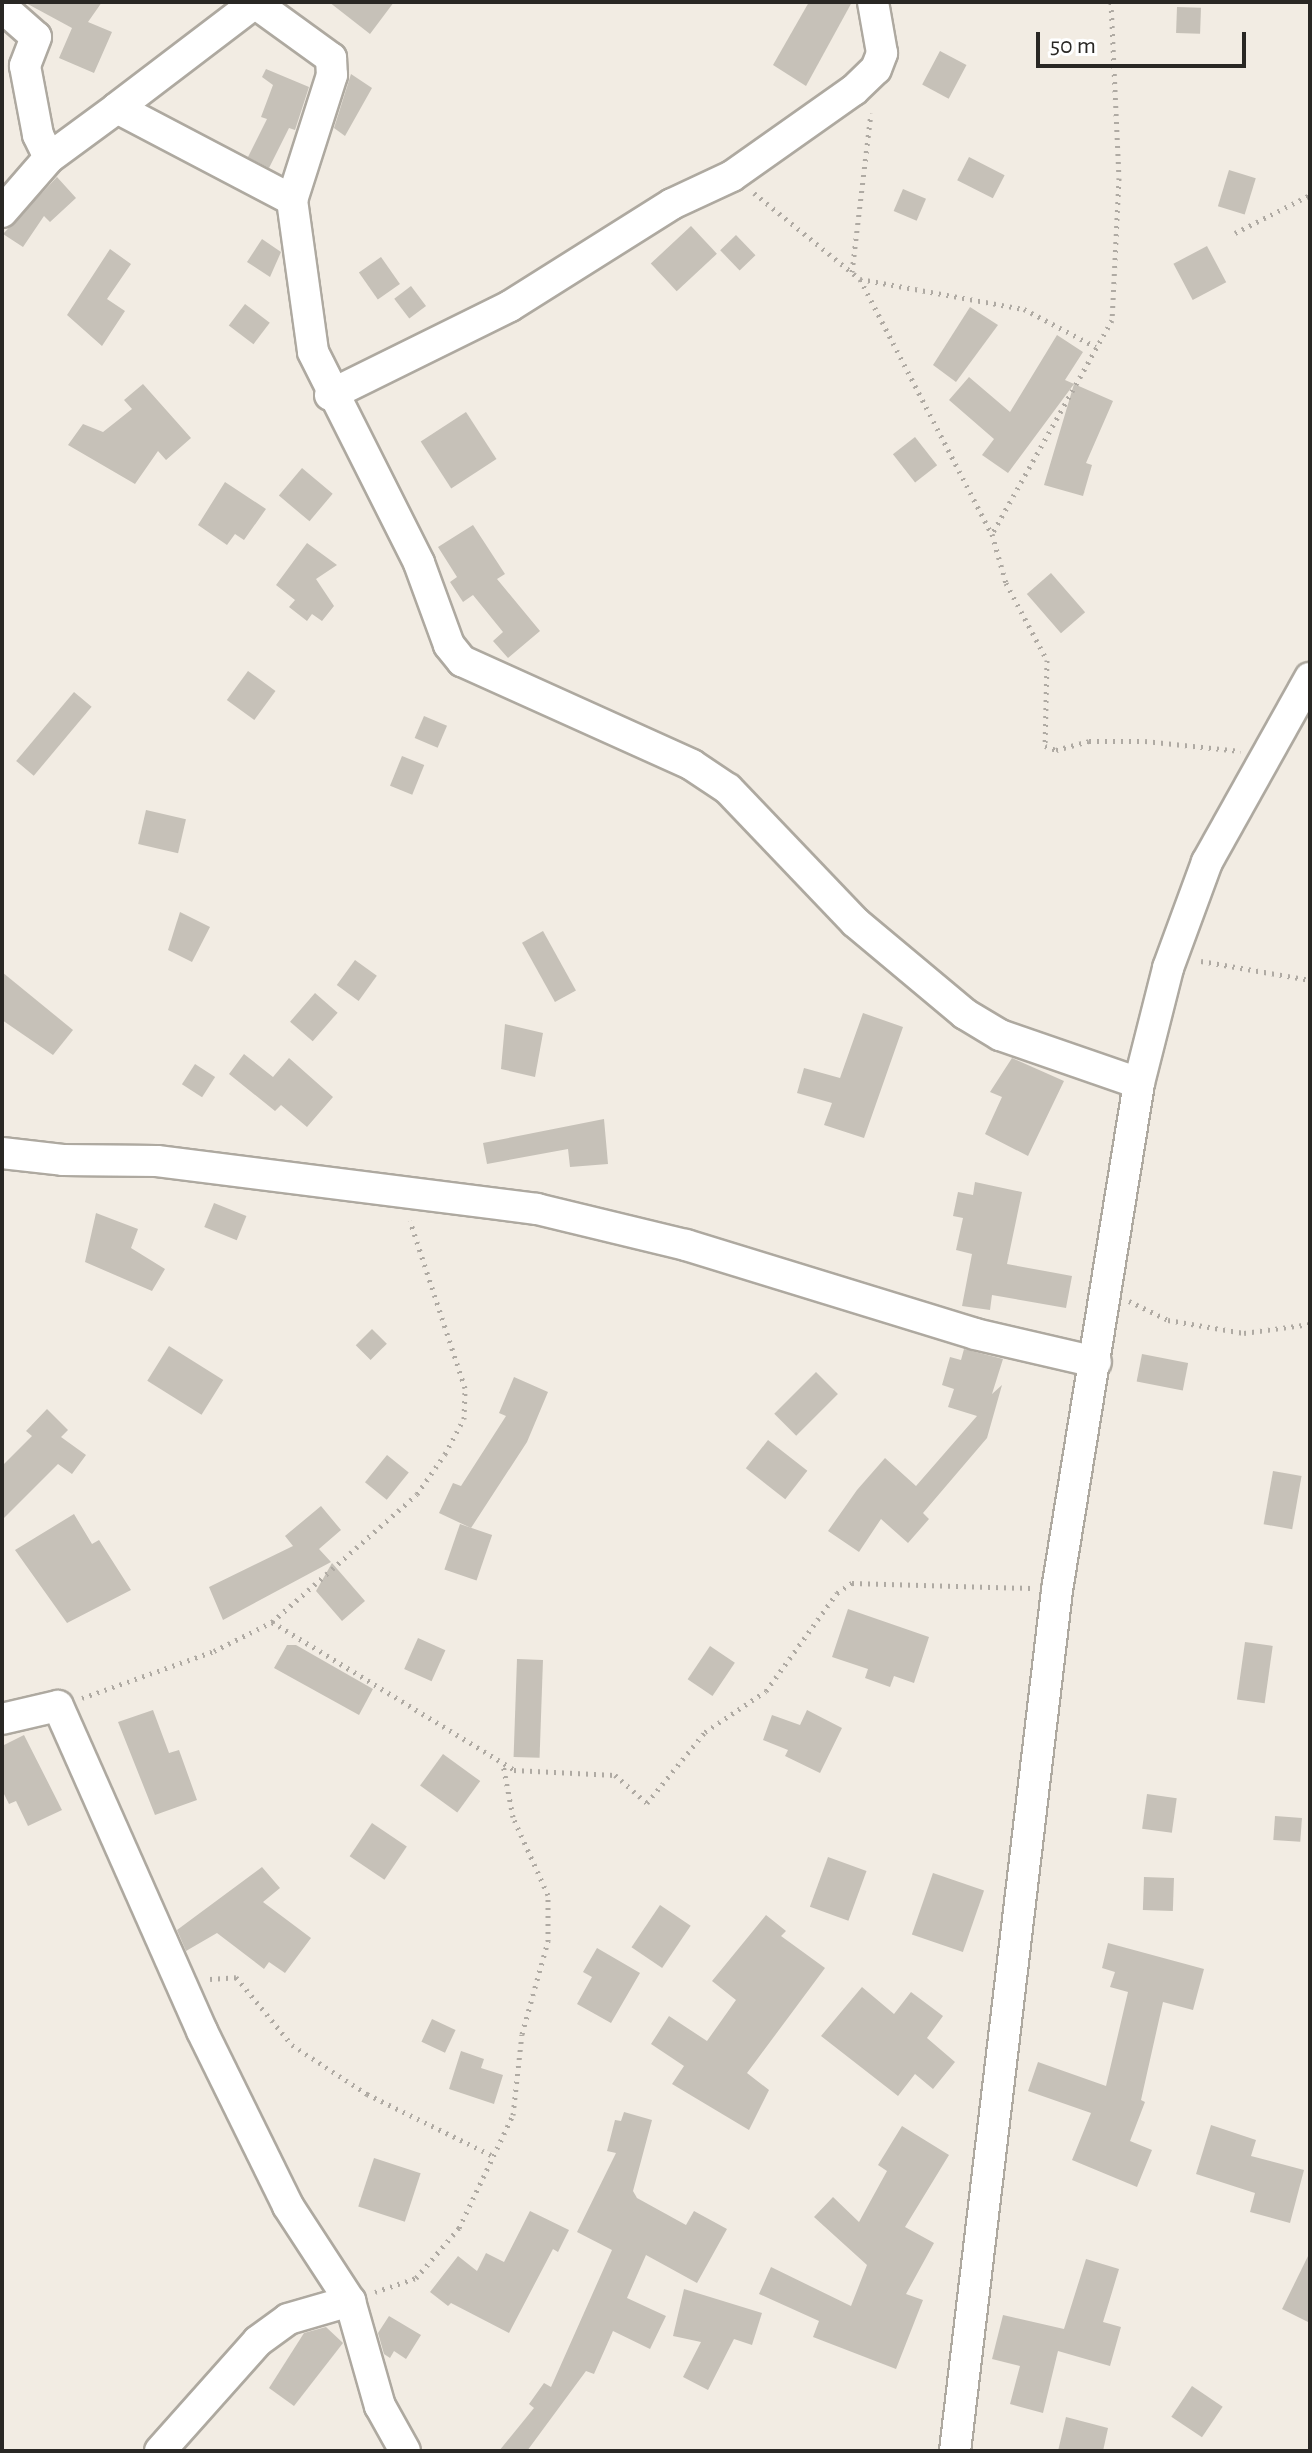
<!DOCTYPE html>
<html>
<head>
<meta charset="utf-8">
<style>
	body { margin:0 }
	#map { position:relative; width:1312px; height:2453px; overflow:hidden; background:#f2ece3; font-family:"Alegreya Sans",sans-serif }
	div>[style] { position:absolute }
	.building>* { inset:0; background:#c6c1b8; transform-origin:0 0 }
	.path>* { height:5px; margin-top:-2.5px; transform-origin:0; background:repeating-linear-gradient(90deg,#afaaa3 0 2px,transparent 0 8px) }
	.roads { filter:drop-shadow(2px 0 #aea9a0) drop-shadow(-2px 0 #aea9a0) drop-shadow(0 2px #aea9a0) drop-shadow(0 -2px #aea9a0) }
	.street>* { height:30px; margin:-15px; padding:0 15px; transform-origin:15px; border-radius:15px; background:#fff }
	span { translate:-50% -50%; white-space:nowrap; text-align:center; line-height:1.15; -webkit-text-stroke:6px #fff; paint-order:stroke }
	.frame { position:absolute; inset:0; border:4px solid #292724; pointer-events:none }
	.scale { position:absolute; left:1036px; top:32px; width:210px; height:36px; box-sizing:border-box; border:4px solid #292724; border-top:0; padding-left:10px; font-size:24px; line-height:28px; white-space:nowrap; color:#292724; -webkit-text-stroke:6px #fff; paint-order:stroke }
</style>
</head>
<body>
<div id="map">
	<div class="building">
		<i style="clip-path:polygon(24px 2px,102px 2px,88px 22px,112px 32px,94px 73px,59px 58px,72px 28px)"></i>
		<i style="clip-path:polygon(329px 2px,394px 2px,370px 34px)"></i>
		<i style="clip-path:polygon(809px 2px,852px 2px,806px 86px,773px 65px)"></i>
		<i style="left:1177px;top:7px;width:24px;height:26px;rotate:2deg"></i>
		<i style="left:940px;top:51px;width:30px;height:38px;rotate:28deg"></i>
		<i style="clip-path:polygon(266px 69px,309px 87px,295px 130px,289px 128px,269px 168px,248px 157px,267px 119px,261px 117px,273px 85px,262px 77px)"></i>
		<i style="clip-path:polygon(351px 74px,372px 88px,345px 136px,334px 128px)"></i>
		<i style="left:969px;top:157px;width:40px;height:26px;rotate:27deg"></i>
		<i style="left:1229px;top:170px;width:28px;height:38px;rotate:17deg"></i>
		<i style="clip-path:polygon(57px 177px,76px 198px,50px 222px,44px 216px,23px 247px,3px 234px)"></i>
		<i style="left:903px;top:189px;width:25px;height:24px;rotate:23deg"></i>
		<i style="left:691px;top:226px;width:38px;height:55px;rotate:47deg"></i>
		<i style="left:736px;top:235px;width:28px;height:22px;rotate:46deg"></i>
		<i style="clip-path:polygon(262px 239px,281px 252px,270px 277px,247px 262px)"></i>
		<i style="left:1207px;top:246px;width:41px;height:38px;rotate:62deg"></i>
		<i style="clip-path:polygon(110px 249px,131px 264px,107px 299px,125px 311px,102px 346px,67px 315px)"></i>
		<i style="left:381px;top:257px;width:33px;height:27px;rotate:55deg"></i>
		<i style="left:411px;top:286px;width:25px;height:21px;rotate:53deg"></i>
		<i style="left:245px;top:304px;width:31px;height:27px;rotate:37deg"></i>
		<i style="clip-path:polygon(970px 307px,998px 325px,956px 382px,933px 365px)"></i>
		<i style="clip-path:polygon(1057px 335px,1083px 352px,1065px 380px,1113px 401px,1086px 463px,1092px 465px,1083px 496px,1044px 485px,1074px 384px,1008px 473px,982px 455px,994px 439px,949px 400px,969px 377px,1010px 412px)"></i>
		<i style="clip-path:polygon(143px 384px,191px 438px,166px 460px,158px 451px,135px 484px,68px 445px,83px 424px,103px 432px,132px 409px,124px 400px)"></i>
		<i style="left:466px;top:412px;width:56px;height:54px;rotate:57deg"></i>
		<i style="left:915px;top:437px;width:36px;height:28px;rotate:52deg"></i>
		<i style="left:302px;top:468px;width:40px;height:36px;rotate:40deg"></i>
		<i style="clip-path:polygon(225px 482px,266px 509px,244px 540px,235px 534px,227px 545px,198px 525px)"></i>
		<i style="clip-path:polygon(473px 525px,505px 574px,497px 579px,540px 631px,508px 658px,493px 641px,503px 632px,473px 595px,463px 602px,450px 582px,457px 577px,438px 547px)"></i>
		<i style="clip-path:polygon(307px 543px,337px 565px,316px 579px,334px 606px,322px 621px,312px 614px,307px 621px,289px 607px,295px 600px,276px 585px)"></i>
		<i style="left:1051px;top:573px;width:52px;height:32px;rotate:49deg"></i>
		<i style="left:248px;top:671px;width:34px;height:36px;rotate:36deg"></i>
		<i style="left:74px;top:692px;width:23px;height:90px;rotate:40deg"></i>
		<i style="left:424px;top:716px;width:25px;height:24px;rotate:23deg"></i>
		<i style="left:402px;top:756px;width:24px;height:32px;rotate:22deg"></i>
		<i style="left:146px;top:810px;width:41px;height:35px;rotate:13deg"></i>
		<i style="clip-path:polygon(180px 912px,210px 927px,192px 962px,168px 950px)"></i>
		<i style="left:543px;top:931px;width:68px;height:24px;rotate:61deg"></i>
		<i style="left:355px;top:960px;width:27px;height:31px;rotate:36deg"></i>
		<i style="clip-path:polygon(2px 972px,73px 1030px,53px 1055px,2px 1020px)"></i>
		<i style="left:315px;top:993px;width:30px;height:38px;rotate:41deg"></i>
		<i style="clip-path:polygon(863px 1013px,903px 1027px,864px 1138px,824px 1125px,832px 1103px,797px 1093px,804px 1068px,840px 1078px)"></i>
		<i style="clip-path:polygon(505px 1024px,543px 1033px,535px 1077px,501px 1069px)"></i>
		<i style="clip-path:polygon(244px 1054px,273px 1077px,289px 1058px,333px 1097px,307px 1127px,281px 1105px,275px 1111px,229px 1074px)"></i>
		<i style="clip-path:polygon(1012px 1058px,1064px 1081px,1028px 1156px,985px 1134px,1002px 1097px,990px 1092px)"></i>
		<i style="left:195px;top:1064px;width:24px;height:24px;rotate:33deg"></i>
		<i style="clip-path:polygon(604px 1119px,608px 1164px,570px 1167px,568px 1149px,487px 1164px,483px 1143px)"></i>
		<i style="clip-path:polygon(975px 1182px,1022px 1192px,1007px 1264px,1072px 1276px,1066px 1308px,992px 1295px,990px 1310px,962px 1306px,972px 1254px,956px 1250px,963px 1218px,953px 1216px,958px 1192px,973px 1195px)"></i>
		<i style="left:214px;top:1203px;width:35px;height:26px;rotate:22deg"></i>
		<i style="clip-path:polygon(96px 1213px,138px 1229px,131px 1248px,165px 1269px,152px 1291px,85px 1262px)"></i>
		<i style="left:372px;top:1329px;width:21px;height:23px;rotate:45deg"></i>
		<i style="left:169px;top:1346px;width:64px;height:41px;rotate:32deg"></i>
		<i style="clip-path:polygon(964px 1349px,1003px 1359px,992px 1394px,1002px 1385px,987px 1438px,923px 1513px,929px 1519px,908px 1543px,881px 1519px,859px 1552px,828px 1531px,857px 1490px,885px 1458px,916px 1486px,977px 1416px,948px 1407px,954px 1389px,942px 1385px,950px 1357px,961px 1360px)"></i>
		<i style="left:1142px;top:1354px;width:47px;height:28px;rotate:11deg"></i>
		<i style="left:816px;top:1372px;width:31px;height:59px;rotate:45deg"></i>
		<i style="clip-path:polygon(514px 1377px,548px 1392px,527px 1442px,471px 1528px,439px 1513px,453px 1483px,461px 1486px,506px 1416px,499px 1413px)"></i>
		<i style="clip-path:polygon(47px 1409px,68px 1430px,61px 1437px,86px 1455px,72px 1474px,58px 1464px,2px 1520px,2px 1466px,32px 1436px,26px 1431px)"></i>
		<i style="left:768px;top:1440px;width:50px;height:36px;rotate:38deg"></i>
		<i style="left:387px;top:1455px;width:28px;height:35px;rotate:39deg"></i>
		<i style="left:1273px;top:1471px;width:29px;height:54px;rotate:10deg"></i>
		<i style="clip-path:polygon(321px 1506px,341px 1530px,319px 1549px,331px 1562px,223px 1620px,209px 1587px,293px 1546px,285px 1536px)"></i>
		<i style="clip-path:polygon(74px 1514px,92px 1544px,99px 1540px,131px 1590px,67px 1623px,15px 1550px)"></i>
		<i style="left:460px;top:1524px;width:34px;height:48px;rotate:19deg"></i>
		<i style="clip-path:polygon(332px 1563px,365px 1601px,342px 1621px,316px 1591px)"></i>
		<i style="clip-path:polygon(848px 1609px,929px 1637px,914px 1683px,894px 1676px,890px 1687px,865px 1678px,868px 1669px,832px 1657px)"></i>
		<i style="left:418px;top:1638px;width:30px;height:34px;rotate:24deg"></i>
		<i style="left:1245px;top:1642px;width:28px;height:58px;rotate:8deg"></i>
		<i style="clip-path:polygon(287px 1645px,296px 1645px,373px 1689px,359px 1715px,274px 1668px)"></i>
		<i style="left:710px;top:1646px;width:30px;height:40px;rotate:34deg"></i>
		<i style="left:517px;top:1659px;width:26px;height:98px;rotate:2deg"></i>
		<i style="clip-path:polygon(153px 1710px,169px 1753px,179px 1750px,197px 1800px,155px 1815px,118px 1722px)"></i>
		<i style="clip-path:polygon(807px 1710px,842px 1728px,820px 1773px,785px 1756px,788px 1750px,763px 1740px,772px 1715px,800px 1725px)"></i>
		<i style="clip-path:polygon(24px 1735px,62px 1810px,28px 1826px,16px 1801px,9px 1804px,2px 1790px,2px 1746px)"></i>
		<i style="left:443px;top:1754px;width:46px;height:39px;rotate:36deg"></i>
		<i style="left:1147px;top:1794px;width:30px;height:35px;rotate:8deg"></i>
		<i style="left:1275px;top:1816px;width:27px;height:24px;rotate:4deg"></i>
		<i style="left:372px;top:1823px;width:42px;height:40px;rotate:34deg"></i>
		<i style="left:828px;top:1857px;width:41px;height:53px;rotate:20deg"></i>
		<i style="clip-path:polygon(262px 1867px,280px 1888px,263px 1902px,311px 1938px,285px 1973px,269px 1962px,264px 1969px,217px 1933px,186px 1951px,177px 1930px)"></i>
		<i style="left:933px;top:1873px;width:54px;height:65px;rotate:19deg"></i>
		<i style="left:1144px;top:1877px;width:30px;height:33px;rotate:2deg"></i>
		<i style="left:660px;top:1905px;width:37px;height:51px;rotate:34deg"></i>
		<i style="clip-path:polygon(766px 1915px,786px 1931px,781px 1936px,825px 1968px,747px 2073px,769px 2090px,749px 2130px,672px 2084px,684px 2066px,651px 2044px,669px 2016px,707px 2041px,736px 2000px,712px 1981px)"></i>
		<i style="clip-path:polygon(1108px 1943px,1204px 1969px,1193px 2010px,1163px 2002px,1141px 2100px,1145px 2102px,1130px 2141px,1152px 2150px,1137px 2187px,1072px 2160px,1091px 2113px,1028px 2091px,1038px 2062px,1106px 2086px,1128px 1992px,1110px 1987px,1115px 1972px,1102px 1968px)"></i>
		<i style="clip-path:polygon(597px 1948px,640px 1973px,611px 2023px,577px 2004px,592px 1977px,583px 1972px)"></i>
		<i style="clip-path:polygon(862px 1987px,894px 2014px,911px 1992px,943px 2016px,927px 2038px,955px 2062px,933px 2089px,915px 2074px,898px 2096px,821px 2036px)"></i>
		<i style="left:432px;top:2019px;width:26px;height:25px;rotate:25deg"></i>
		<i style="clip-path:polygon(461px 2051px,484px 2059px,481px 2068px,503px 2075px,494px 2104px,449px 2089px)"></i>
		<i style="clip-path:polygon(624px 2112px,652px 2120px,633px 2191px,637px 2198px,686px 2225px,694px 2211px,727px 2229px,697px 2283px,646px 2255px,627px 2298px,666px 2316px,650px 2349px,613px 2331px,594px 2374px,586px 2371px,527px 2451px,499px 2451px,534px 2408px,529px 2404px,544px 2383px,551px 2387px,612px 2250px,577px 2232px,616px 2153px,607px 2151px,615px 2120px,621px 2121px)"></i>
		<i style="clip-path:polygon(1211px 2125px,1256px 2140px,1251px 2156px,1304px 2170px,1290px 2223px,1250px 2212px,1255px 2193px,1196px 2174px)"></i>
		<i style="clip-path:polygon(902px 2126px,949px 2155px,905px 2227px,934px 2243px,906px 2294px,923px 2300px,896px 2369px,813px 2337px,819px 2321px,759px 2294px,771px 2267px,851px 2306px,867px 2265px,814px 2217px,833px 2197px,859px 2222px,887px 2171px,878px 2165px)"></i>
		<i style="left:374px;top:2158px;width:49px;height:51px;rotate:18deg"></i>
		<i style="clip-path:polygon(530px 2211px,569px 2230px,558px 2252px,553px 2249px,509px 2333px,451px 2303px,448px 2306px,430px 2292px,458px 2256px,477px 2271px,486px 2253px,504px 2262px)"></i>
		<i style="clip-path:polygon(1310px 2252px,1310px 2323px,1282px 2309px)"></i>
		<i style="clip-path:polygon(1086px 2259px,1119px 2269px,1103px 2322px,1121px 2327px,1110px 2366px,1058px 2351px,1043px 2413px,1010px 2404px,1020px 2366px,992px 2359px,1003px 2315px,1064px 2329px)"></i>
		<i style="clip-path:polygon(684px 2289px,762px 2313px,752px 2345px,734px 2339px,708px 2390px,683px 2377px,701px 2342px,673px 2336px)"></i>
		<i style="clip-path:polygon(389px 2316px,421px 2335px,406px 2359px,394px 2351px,390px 2358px,384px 2354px,378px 2333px)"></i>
		<i style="clip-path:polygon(326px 2327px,343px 2343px,294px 2406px,269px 2388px,304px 2333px)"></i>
		<i style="left:1192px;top:2386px;width:37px;height:37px;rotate:34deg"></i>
		<i style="clip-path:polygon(1066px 2417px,1108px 2428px,1103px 2451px,1058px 2451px)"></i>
	</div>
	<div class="path">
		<i style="left:1111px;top:2px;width:176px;rotate:87.4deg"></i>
		<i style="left:1119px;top:178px;width:142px;rotate:92.8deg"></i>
		<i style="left:1112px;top:320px;width:245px;rotate:119.3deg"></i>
		<i style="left:992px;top:534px;width:51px;rotate:74.1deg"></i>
		<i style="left:1006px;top:583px;width:87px;rotate:62deg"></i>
		<i style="left:1047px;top:660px;width:86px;rotate:91.3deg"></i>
		<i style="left:1045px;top:746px;width:12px;rotate:20deg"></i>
		<i style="left:1056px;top:750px;width:34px;rotate:-15deg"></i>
		<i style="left:1089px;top:741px;width:56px"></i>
		<i style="left:1145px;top:741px;width:96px;rotate:6deg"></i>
		<i style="left:754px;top:193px;width:136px;rotate:39.1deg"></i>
		<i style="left:860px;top:279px;width:286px;rotate:62.7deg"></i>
		<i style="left:1235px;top:233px;width:84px;rotate:-26.9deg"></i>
		<i style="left:852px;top:272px;width:160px;rotate:-83.2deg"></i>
		<i style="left:860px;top:279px;width:167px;rotate:10.4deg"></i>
		<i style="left:1024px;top:309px;width:81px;rotate:27.8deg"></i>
		<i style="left:1201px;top:961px;width:111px;rotate:9.9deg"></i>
		<i style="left:1129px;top:1301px;width:43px;rotate:26deg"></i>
		<i style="left:1168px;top:1320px;width:77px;rotate:9.7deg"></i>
		<i style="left:1244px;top:1333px;width:67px;rotate:-7.8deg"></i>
		<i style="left:272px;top:1622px;width:284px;rotate:31.4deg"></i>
		<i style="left:514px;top:1770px;width:101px;rotate:2.8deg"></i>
		<i style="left:615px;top:1775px;width:43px;rotate:41.2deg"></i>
		<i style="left:647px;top:1803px;width:92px;rotate:-50.8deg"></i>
		<i style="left:705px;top:1732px;width:73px;rotate:-33.9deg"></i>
		<i style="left:766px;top:1691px;width:121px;rotate:-54.1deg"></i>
		<i style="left:837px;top:1593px;width:18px;rotate:-34deg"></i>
		<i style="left:852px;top:1583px;width:179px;rotate:1.6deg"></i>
		<i style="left:82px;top:1698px;width:140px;rotate:-19.6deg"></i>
		<i style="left:214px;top:1651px;width:65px;rotate:-26.6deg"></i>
		<i style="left:272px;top:1622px;width:193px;rotate:-41.4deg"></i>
		<i style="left:417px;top:1494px;width:49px;rotate:-55deg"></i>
		<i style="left:445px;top:1454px;width:40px;rotate:-62deg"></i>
		<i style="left:464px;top:1419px;width:31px;rotate:-88deg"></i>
		<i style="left:465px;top:1388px;width:176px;rotate:-108.2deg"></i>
		<i style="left:210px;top:1979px;width:26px;rotate:-4deg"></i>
		<i style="left:236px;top:1977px;width:88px;rotate:50.5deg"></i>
		<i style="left:292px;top:2045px;width:90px;rotate:33.2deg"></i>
		<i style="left:367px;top:2094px;width:140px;rotate:26.2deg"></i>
		<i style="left:375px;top:2292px;width:43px;rotate:-18.9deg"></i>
		<i style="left:416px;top:2278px;width:66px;rotate:-49.3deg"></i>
		<i style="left:459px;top:2228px;width:125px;rotate:-64.5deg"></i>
		<i style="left:513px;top:2115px;width:81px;rotate:-83.7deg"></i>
		<i style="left:522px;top:2034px;width:97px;rotate:-74.4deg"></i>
		<i style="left:548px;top:1941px;width:46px;rotate:-90deg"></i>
		<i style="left:548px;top:1895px;width:85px;rotate:-114.2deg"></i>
		<i style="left:513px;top:1817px;width:54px;rotate:-100.7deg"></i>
	</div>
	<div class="roads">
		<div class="street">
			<i style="left:256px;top:2px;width:175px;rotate:142.7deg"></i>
			<i style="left:117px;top:108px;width:198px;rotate:27.7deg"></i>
			<i style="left:255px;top:3px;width:94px;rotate:35.9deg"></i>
			<i style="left:331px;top:58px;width:17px;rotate:87deg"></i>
			<i style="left:332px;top:75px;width:131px;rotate:107.7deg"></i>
			<i style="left:292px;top:200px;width:153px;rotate:82.1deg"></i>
			<i style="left:313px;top:352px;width:236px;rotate:63.3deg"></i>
			<i style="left:419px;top:563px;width:87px;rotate:69.9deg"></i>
			<i style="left:449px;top:645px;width:21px;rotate:51deg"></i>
			<i style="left:462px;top:661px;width:252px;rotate:24.3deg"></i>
			<i style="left:692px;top:765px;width:43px;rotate:33.7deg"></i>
			<i style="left:728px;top:789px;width:184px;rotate:46.3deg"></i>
			<i style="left:855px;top:922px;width:143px;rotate:39.9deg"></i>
			<i style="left:965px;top:1014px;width:41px;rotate:31deg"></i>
			<i style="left:1000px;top:1035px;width:147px;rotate:19.1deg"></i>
			<i style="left:2px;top:7px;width:45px;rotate:41.4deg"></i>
			<i style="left:36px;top:37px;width:31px;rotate:111deg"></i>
			<i style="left:25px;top:66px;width:70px;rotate:79.3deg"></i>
			<i style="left:38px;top:135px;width:25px;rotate:64deg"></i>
			<i style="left:2px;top:212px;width:72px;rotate:-49deg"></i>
			<i style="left:49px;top:158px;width:84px;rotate:-36.3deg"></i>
			<i style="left:330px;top:395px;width:201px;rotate:-26.3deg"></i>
			<i style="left:510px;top:306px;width:191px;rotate:-32.2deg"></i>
			<i style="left:672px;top:204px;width:66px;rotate:-25deg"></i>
			<i style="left:732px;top:176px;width:149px;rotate:-35.2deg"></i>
			<i style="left:854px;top:90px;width:30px;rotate:-44deg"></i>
			<i style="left:876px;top:69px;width:17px;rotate:-69deg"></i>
			<i style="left:882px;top:53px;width:52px;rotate:-100deg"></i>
			<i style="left:2px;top:1153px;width:61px;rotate:6.5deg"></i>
			<i style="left:63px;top:1160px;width:94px;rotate:0.6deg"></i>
			<i style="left:157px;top:1161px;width:383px;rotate:7.2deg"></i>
			<i style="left:537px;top:1209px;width:153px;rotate:13.6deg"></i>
			<i style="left:686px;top:1245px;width:302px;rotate:17.1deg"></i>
			<i style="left:975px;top:1334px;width:124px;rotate:13deg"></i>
			<i style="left:2px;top:1719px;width:57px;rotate:-13.1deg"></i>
			<i style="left:58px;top:1706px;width:355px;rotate:66.1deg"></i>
			<i style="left:202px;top:2031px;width:195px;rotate:63.8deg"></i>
			<i style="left:288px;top:2206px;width:113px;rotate:56.9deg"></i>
			<i style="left:350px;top:2301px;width:109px;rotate:74.1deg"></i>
			<i style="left:380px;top:2406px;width:51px;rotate:60.9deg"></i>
			<i style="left:160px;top:2451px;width:147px;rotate:-48.3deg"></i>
			<i style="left:258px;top:2341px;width:37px;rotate:-36deg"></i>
			<i style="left:288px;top:2319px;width:65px;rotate:-16.2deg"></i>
			<i style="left:955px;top:2451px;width:867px;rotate:-83.24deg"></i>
			<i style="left:1057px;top:1590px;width:514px;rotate:-80.81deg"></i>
			<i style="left:1139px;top:1083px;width:119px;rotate:-75.8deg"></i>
			<i style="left:1168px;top:968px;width:113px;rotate:-69.8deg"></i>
			<i style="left:1207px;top:862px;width:211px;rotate:-60.8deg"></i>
		</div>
	</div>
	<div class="frame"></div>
	<div class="scale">50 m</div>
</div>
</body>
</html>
